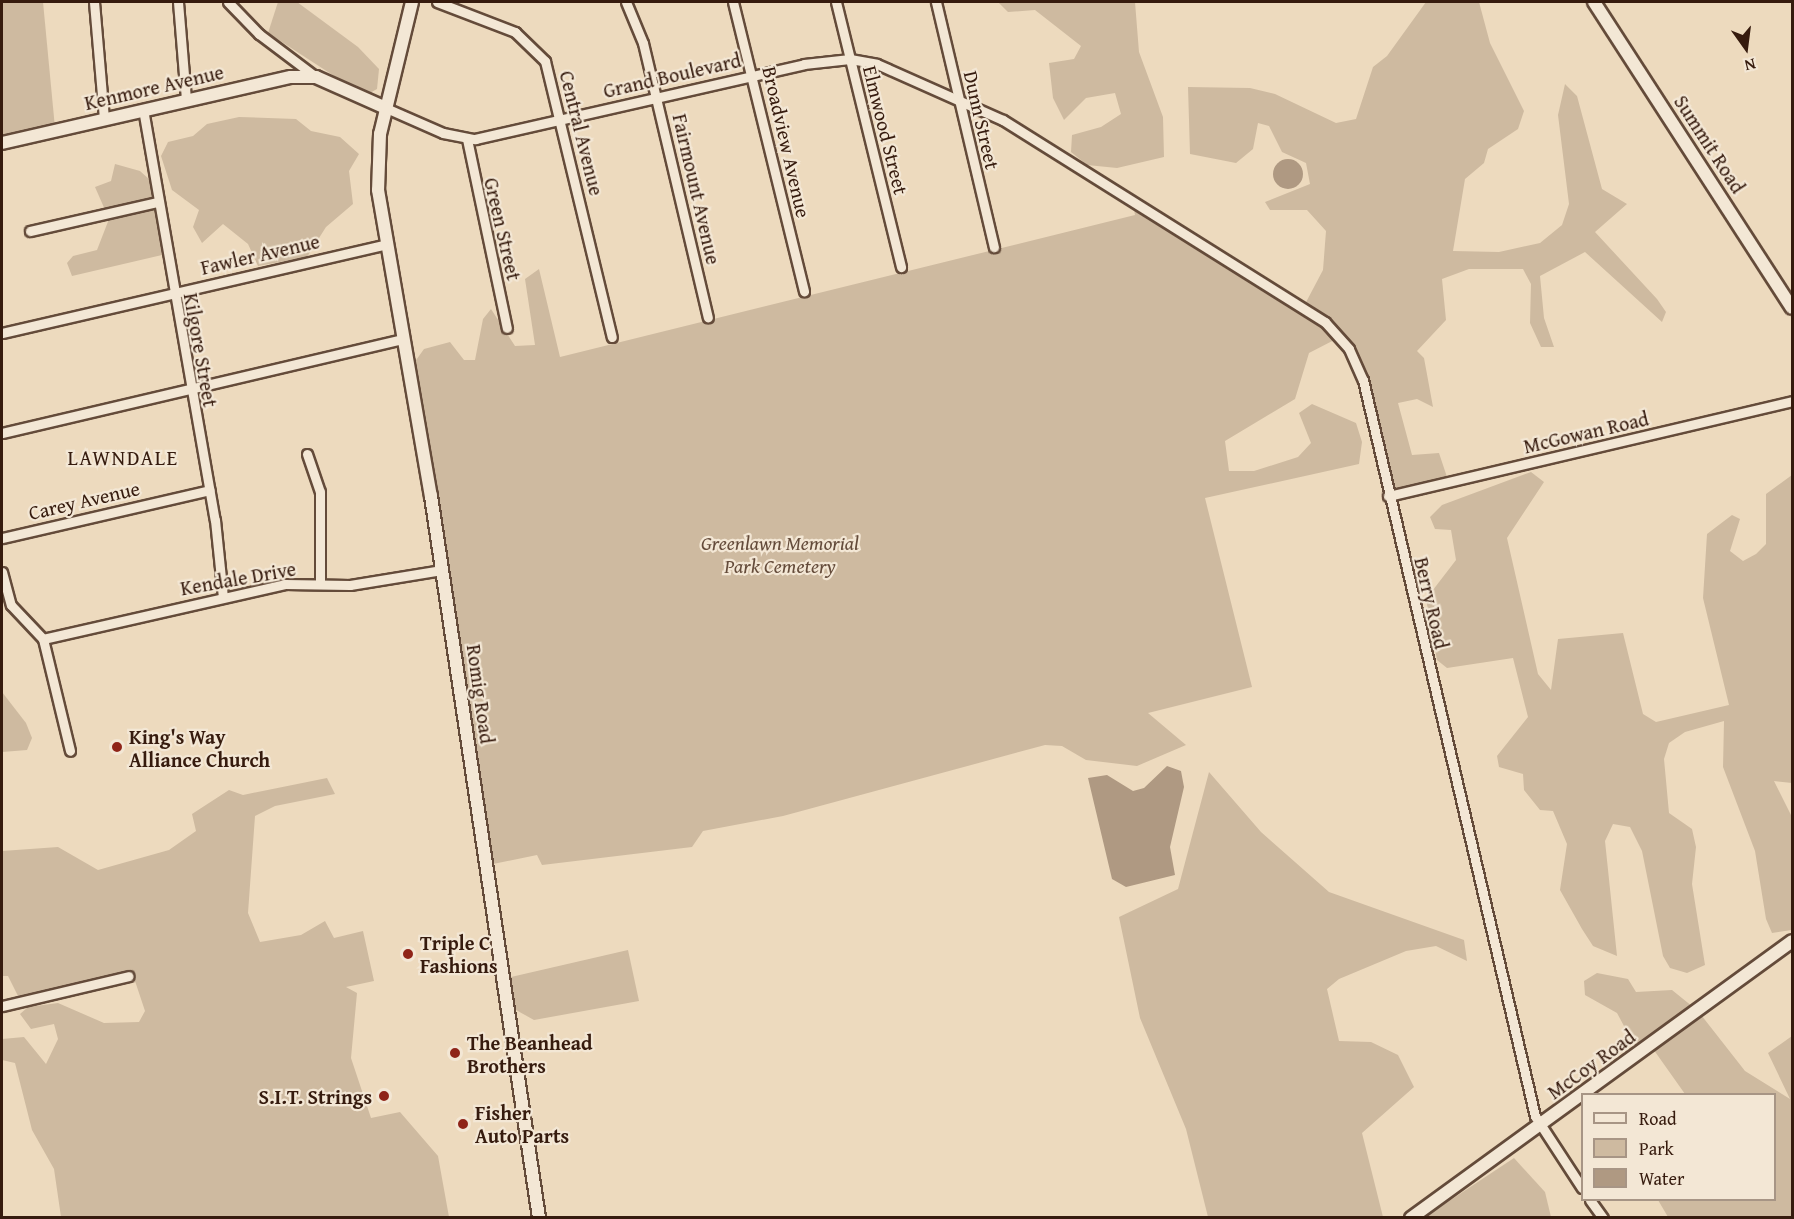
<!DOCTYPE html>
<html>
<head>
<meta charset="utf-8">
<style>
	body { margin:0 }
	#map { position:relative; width:1794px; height:1219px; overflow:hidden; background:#eddabe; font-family:"Gentium Book Plus",serif }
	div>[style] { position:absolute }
	.green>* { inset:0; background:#cebaa0 }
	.water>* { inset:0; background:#af9982 }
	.round { border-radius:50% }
	.roads { filter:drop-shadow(2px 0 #644b3a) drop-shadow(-2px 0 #644b3a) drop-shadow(0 2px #644b3a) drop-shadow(0 -2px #644b3a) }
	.street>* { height:9px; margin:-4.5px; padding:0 4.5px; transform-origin:4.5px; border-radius:4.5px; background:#f3e7d5 }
	.secondary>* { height:12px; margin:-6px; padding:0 6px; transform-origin:6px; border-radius:6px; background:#f3e7d5 }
	.dots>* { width:16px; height:16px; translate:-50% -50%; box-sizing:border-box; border:3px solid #f3e7d5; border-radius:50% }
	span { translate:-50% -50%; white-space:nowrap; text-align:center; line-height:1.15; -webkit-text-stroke:4.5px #f3e7d5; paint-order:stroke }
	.street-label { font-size:20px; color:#361b0e }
	.park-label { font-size:20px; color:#644b3a; font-style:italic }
	.poi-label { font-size:20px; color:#361b0e; font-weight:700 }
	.left { translate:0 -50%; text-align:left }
	.right { translate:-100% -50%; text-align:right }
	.neighbourhood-label { font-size:21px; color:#361b0e; letter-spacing:1.5px }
	.frame { position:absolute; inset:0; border:3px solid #361b0e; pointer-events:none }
	.legend { position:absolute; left:1581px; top:1093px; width:195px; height:108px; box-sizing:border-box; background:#f3e7d5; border:2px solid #a79585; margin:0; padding:8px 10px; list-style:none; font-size:18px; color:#361b0e }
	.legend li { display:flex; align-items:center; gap:12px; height:30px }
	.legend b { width:30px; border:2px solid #a79585 }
	.north { position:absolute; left:1716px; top:18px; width:60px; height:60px; -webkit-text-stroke:4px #f3e7d5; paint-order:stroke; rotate:166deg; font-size:16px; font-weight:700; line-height:24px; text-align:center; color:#361b0e }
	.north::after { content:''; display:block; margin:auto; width:21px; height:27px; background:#361b0e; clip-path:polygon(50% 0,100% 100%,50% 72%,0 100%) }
</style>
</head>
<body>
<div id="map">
	<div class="green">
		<i style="clip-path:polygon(2px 2px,43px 2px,55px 128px,2px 140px)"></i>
		<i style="clip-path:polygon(278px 2px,297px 2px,358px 47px,379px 69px,377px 89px,368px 94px,348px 85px,268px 33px)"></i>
		<i style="clip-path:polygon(1135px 2px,1139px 52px,1163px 117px,1164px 157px,1117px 168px,1087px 165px,1071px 152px,1072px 135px,1101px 127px,1121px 114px,1115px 93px,1086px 98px,1064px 120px,1053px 98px,1049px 63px,1074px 59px,1081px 46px,1035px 10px,1008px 12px,998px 2px)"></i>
		<i style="clip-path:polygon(1426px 2px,1479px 2px,1490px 43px,1524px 111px,1518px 129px,1488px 149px,1484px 163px,1465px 179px,1453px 251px,1499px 252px,1540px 243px,1562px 225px,1569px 204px,1558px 115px,1565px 84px,1577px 96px,1602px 189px,1627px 204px,1595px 232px,1657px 299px,1666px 312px,1662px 322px,1585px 252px,1540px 276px,1544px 318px,1554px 347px,1541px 347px,1530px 323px,1531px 284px,1523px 269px,1469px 269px,1442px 279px,1446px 320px,1417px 351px,1424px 358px,1433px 407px,1417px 399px,1398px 403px,1412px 455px,1439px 453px,1449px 483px,1388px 496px,1369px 404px,1340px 337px,1309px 353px,1295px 399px,1225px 441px,1229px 471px,1254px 471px,1298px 457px,1311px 443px,1299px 413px,1312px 404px,1356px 423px,1362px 442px,1359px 464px,1205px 498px,1252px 687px,1148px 713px,1186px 745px,1137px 766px,1086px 760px,1062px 746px,1045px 745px,783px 816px,703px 831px,692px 847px,542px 865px,537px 855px,493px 864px,414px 363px,424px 349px,450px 342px,464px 360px,475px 360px,483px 319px,491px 309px,515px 346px,535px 345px,525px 279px,539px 269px,560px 357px,1135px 215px,1132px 198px,1304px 306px,1323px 270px,1326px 231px,1307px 210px,1270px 210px,1265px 202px,1310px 184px,1306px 163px,1282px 152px,1269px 126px,1258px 123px,1253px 149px,1236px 163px,1190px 154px,1188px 87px,1250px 88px,1275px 94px,1336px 123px,1356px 119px,1373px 67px,1387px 56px)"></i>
		<i style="clip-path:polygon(239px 117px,296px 119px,311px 131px,340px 137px,359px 154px,349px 171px,353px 204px,326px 227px,307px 257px,258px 266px,248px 244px,223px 224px,202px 243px,193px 227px,199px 210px,172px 190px,161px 156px,168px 142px,193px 136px,207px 124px)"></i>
		<i style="clip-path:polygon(115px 164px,140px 171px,151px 181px,162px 255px,72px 276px,67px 263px,73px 256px,97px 250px,109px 219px,95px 187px,111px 181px)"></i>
		<i style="clip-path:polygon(1531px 472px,1544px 482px,1507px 538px,1538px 674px,1551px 690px,1558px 639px,1623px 633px,1643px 714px,1656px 722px,1729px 705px,1703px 598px,1707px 534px,1732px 515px,1740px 519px,1730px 551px,1743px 561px,1756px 554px,1766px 544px,1766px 494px,1792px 475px,1792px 783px,1774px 781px,1792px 817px,1792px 930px,1772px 933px,1766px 919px,1755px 851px,1723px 767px,1724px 721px,1685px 732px,1669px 743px,1664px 759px,1669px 813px,1692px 829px,1696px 847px,1692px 884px,1705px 965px,1687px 973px,1670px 968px,1663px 956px,1642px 851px,1630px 827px,1613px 824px,1605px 841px,1617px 956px,1593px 946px,1582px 929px,1560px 890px,1567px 844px,1553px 811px,1540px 810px,1524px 790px,1523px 774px,1499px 767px,1497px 756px,1528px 717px,1513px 658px,1447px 668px,1437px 660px,1426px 599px,1456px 560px,1451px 530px,1435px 529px,1430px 517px,1442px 505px)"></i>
		<i style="clip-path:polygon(2px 692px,26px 723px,32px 738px,27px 750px,2px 752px)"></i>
		<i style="clip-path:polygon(1209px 772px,1261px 832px,1329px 892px,1464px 940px,1467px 961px,1436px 946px,1406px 951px,1339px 979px,1327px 989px,1339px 1041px,1371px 1042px,1398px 1055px,1414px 1087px,1362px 1133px,1383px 1217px,1208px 1217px,1186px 1129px,1140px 1018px,1119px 917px,1178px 889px)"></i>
		<i style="clip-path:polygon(327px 778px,335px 794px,275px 806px,255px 816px,248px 913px,260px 942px,301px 935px,325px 921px,334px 938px,363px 931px,374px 981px,346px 987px,357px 993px,351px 1058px,371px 1118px,400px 1112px,438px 1156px,449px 1217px,61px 1217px,54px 1169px,32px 1130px,15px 1063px,2px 1060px,2px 1039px,24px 1037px,46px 1064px,58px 1039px,54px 1024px,31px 1029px,20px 1014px,28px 1007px,58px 1003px,104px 1023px,139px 1022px,145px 1011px,132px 972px,18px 996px,8px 976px,2px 976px,2px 851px,58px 847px,98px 870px,169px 850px,196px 831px,192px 814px,229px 790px,243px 795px)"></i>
		<i style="clip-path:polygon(628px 950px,639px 1001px,534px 1020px,516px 1010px,511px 977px)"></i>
		<i style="clip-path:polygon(1597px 973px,1628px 979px,1636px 992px,1672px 990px,1698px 1011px,1745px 1071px,1790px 1099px,1768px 1053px,1792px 1036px,1792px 1217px,1668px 1217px,1658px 1200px,1774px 1200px,1774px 1094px,1685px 1094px,1651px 1046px,1639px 1054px,1617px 1013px,1585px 995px,1584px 981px)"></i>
		<i style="clip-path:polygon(1514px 1158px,1545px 1192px,1551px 1217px,1425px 1217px)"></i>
	</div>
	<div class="water">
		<i class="round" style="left:1273px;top:159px;width:30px;height:30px"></i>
		<i style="clip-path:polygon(1167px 766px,1181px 771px,1184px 787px,1170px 847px,1175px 875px,1126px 887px,1112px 879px,1088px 778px,1107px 775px,1133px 791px,1144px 788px)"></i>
	</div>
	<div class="roads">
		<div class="street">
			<i style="left:94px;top:2px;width:116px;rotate:85.1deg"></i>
			<i style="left:178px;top:2px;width:98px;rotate:85.3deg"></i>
			<i style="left:228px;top:2px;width:45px;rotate:45.9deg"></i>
			<i style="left:259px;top:34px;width:71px;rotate:37deg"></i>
			<i style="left:437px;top:2px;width:84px;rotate:21deg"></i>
			<i style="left:515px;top:32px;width:42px;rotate:44deg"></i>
			<i style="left:545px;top:61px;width:284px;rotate:76.4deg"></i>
			<i style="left:626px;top:2px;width:44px;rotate:67.5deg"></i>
			<i style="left:643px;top:43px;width:282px;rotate:76.7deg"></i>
			<i style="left:733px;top:2px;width:298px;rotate:76.2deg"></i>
			<i style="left:836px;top:2px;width:273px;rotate:76.2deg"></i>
			<i style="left:936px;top:2px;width:252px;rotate:76.7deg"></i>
			<i style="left:386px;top:108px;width:62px;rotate:23.7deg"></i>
			<i style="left:443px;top:133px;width:33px;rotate:11deg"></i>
			<i style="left:475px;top:139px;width:337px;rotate:-12.8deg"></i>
			<i style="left:804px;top:64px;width:46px;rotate:-6.2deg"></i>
			<i style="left:850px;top:59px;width:27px;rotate:10deg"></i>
			<i style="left:877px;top:64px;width:138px;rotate:24deg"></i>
			<i style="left:1003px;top:120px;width:380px;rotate:32.1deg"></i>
			<i style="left:1325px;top:322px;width:36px;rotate:48deg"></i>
			<i style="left:1349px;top:349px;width:34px;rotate:66deg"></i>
			<i style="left:1363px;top:380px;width:756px;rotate:76.85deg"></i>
			<i style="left:1535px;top:1116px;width:86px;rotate:56.9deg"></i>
			<i style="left:143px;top:109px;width:417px;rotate:80.1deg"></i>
			<i style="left:215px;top:520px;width:77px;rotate:84.1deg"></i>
			<i style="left:467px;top:139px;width:193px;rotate:78.1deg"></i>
			<i style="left:30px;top:231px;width:131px;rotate:-12.8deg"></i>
			<i style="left:2px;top:333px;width:394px;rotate:-13deg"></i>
			<i style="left:2px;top:433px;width:412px;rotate:-13.2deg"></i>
			<i style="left:307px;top:454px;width:40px;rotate:71.1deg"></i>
			<i style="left:320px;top:492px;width:92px;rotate:90deg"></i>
			<i style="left:1388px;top:496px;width:415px;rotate:-13.2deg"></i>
			<i style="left:2px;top:538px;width:213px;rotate:-13deg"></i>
			<i style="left:2px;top:572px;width:34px;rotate:75deg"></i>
			<i style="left:11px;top:605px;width:47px;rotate:46.7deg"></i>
			<i style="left:43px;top:639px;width:115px;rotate:76.4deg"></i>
			<i style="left:43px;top:639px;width:248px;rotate:-12.8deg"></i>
			<i style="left:285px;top:584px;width:65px;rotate:0.9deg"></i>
			<i style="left:350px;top:585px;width:93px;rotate:-9.3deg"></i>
			<i style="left:2px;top:1006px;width:130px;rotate:-13.3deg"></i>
			<i style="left:1590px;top:1200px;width:22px;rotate:54deg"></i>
		</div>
		<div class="secondary">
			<i style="left:412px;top:2px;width:136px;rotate:103.6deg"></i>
			<i style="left:380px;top:134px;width:56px;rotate:92deg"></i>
			<i style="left:378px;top:190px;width:311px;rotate:80.2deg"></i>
			<i style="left:431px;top:496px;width:730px;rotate:81.49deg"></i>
			<i style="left:1594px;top:2px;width:364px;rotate:57.1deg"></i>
			<i style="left:2px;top:143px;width:296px;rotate:-12.9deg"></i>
			<i style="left:291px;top:77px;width:25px"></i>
			<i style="left:316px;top:77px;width:77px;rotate:23.9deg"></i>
			<i style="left:1411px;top:1218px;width:471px;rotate:-36deg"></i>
		</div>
	</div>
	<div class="dots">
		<i style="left:117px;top:747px;background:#8f2418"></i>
		<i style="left:408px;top:954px;background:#8f2418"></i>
		<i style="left:455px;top:1053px;background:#8f2418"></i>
		<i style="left:384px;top:1096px;background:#8f2418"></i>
		<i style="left:463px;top:1124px;background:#8f2418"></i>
	</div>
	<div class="street-label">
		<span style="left:672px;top:75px;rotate:-13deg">Grand Boulevard</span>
		<span style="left:154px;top:87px;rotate:-13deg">Kenmore Avenue</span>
		<span style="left:982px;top:120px;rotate:77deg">Dunn Street</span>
		<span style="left:886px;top:130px;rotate:76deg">Elmwood Street</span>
		<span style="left:582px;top:133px;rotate:76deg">Central Avenue</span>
		<span style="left:787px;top:142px;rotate:77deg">Broadview Avenue</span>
		<span style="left:1710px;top:144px;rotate:57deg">Summit Road</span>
		<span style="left:697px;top:189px;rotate:77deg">Fairmount Avenue</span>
		<span style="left:503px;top:229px;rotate:77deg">Green Street</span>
		<span style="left:260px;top:254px;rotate:-13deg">Fawler Avenue</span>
		<span style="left:201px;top:350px;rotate:80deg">Kilgore Street</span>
		<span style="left:1586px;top:432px;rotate:-13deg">McGowan Road</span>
		<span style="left:84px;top:500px;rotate:-13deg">Carey Avenue</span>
		<span style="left:238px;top:578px;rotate:-10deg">Kendale Drive</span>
		<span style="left:1432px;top:603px;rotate:77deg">Berry Road</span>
		<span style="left:481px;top:694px;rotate:82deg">Romig Road</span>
		<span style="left:1591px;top:1064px;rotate:-36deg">McCoy Road</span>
	</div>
	<div class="park-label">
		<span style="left:780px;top:554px">Greenlawn Memorial<br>Park Cemetery</span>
	</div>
	<div class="poi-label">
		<span class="left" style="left:129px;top:748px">King's Way<br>Alliance Church</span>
		<span class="left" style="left:420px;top:954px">Triple C<br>Fashions</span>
		<span class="left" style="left:467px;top:1054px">The Beanhead<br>Brothers</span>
		<span class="right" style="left:372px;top:1096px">S.I.T. Strings</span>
		<span class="left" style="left:475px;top:1124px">Fisher<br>Auto Parts</span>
	</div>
	<div class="neighbourhood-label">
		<span style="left:123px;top:458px">LAWNDALE</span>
	</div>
	<div class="frame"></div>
	<ul class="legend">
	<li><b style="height:8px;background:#f3e7d5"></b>Road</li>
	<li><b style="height:16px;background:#cebaa0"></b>Park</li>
	<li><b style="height:16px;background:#af9982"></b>Water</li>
	</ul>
	<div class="north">N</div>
</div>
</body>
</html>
